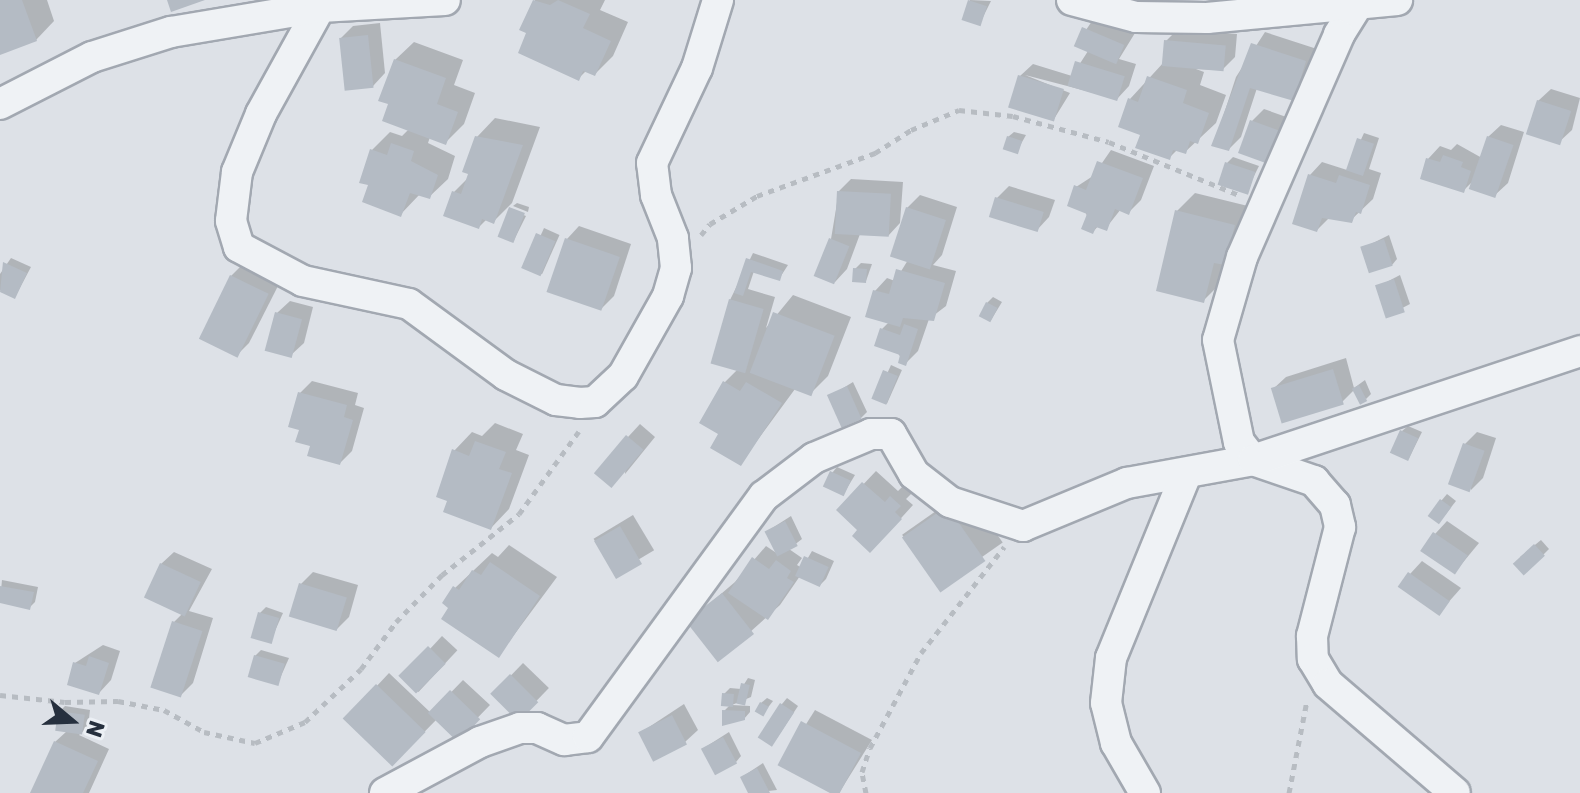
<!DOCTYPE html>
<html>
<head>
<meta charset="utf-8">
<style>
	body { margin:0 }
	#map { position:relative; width:1580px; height:793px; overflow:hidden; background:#dde1e7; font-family:Rubik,sans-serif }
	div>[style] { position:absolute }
	.shadow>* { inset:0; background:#0003; transform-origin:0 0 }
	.building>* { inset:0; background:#b4bbc4; transform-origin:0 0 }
	.path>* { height:5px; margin-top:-2.5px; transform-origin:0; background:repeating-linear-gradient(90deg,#b7bcc2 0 6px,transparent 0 12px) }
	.roads { filter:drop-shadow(2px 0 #a2a8b1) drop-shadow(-2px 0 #a2a8b1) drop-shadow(0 2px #a2a8b1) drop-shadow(0 -2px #a2a8b1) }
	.street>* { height:30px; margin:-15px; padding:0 15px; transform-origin:15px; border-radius:15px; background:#eff2f5 }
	span { translate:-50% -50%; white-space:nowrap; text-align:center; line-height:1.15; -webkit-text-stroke:8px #ecf0f5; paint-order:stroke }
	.north { position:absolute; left:32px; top:681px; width:80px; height:80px; -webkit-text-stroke:6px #ecf0f5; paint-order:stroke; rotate:109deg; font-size:22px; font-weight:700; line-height:32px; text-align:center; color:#26303e }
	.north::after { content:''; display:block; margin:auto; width:28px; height:36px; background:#26303e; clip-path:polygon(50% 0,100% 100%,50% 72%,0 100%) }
</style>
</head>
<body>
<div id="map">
	<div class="shadow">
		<i style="clip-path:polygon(0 0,47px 0,54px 21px,36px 40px,0 53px)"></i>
		<i style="clip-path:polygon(535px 0,605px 0,600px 10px,628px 22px,613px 56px,595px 74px,587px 70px,579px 78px,522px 29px)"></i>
		<i style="clip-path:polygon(970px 0,991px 1px,979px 25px,963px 19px)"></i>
		<i style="clip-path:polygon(1096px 15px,1135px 33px,1119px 59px,1136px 64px,1129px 86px,1117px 99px,1025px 75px,1070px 93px,1054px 119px,1020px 76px,1033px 64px,1072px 76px,1088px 51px,1076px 45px)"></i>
		<i style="clip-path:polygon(380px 23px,385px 73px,373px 86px,341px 38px,353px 26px)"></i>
		<i style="clip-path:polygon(1178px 29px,1237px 34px,1235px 57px,1222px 70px,1196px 69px,1204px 72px,1200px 85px,1226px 95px,1216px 123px,1185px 152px,1178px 149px,1169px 158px,1143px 134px,1130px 99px,1164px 62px,1166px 41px)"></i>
		<i style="clip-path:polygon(1265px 32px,1317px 49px,1306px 87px,1293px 99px,1257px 88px,1241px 137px,1229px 149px,1214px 144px,1236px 77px)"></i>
		<i style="clip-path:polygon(414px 42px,463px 60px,454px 85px,475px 93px,464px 124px,445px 143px,430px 137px,428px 143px,455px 156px,448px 179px,429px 197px,420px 194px,400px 215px,370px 184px,372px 150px,390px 132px,402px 136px,409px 129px,391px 103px,395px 60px)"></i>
		<i style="clip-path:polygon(1551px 89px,1580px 98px,1572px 130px,1559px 142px,1538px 101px)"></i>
		<i style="clip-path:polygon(1264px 109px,1292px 119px,1280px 150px,1252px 121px)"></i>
		<i style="clip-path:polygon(495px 118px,540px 127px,512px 203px,494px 221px,487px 219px,479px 227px,454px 192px,470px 176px,477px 137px)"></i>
		<i style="clip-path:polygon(1501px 125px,1524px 132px,1508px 183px,1495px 195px,1475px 179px,1463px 191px,1428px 159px,1440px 146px,1451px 150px,1457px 144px,1482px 158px,1488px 137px)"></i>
		<i style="clip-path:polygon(1014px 132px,1026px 135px,1017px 151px,1008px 137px)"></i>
		<i style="clip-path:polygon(1364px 133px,1379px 138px,1369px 169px,1381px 173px,1373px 199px,1351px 220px,1330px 217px,1317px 230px,1295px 223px,1310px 175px,1322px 162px,1347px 170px)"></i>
		<i style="clip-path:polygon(1111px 150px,1154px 166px,1141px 200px,1129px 212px,1121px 209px,1106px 228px,1099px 225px,1093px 232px,1076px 187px,1093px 176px)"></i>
		<i style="clip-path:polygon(1233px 157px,1259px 166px,1246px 192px,1227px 163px)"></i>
		<i style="clip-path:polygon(851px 179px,903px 182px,900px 223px,888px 236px,860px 234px,847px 269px,835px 282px,831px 239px,839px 191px)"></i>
		<i style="clip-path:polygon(1009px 186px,1055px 200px,1049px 217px,1037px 230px,997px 198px)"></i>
		<i style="clip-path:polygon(1195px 193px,1252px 207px,1222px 282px,1204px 300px,1177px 211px)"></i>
		<i style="clip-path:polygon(920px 195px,957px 207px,942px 255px,933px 265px,956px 271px,946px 306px,929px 319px,918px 351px,905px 364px,882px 329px,889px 322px,875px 291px,887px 278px,895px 281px,908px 260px,907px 208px)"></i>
		<i style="clip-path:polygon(517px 203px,529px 207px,528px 212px,513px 206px)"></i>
		<i style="clip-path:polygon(511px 210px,526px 216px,514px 240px)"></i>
		<i style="clip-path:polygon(579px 226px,631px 244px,614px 296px,601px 309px,567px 239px)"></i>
		<i style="left:544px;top:228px;width:17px;height:43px;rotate:24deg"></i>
		<i style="clip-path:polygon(1389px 235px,1397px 259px,1392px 265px,1363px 248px)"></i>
		<i style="clip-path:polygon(753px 253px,788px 265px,779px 279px,754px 271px,748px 289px,775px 297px,766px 328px,793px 295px,851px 317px,828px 376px,810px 394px,795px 389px,740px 464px,721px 434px,725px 382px,738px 369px,730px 300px)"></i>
		<i style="clip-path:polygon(11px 258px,31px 267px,15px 297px,0 290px,0 274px)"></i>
		<i style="clip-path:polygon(244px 263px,280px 282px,249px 343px,237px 355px,201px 337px,231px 276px)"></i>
		<i style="clip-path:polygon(861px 263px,872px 264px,866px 281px,855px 269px)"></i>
		<i style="clip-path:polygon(1400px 275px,1410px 304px,1387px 316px,1377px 287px)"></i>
		<i style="clip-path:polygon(993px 297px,1002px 302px,991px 320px,987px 303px)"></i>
		<i style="clip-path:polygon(290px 301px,313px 307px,304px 343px,291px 355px,277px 313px)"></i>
		<i style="clip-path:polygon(1346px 358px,1354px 388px,1365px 380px,1371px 394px,1366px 399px,1355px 389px,1342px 402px,1273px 389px,1286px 377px)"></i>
		<i style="left:891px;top:365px;width:12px;height:37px;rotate:24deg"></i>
		<i style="clip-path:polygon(312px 381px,358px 393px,355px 405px,364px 408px,352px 451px,340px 463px,313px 444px,300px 393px)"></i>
		<i style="clip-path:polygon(853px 382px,867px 412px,861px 418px,830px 396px)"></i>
		<i style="clip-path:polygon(495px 423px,523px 434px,516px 450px,529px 455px,509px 509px,491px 528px,449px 500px,454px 451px,472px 432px,482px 436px)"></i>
		<i style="clip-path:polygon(640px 424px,655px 437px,625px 474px,628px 437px)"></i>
		<i style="clip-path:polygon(1408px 426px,1422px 432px,1409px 458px,1402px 431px)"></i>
		<i style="clip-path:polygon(1477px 432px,1496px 438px,1483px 478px,1471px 490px,1465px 444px)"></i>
		<i style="clip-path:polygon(837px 467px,855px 475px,844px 493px,832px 473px)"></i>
		<i style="clip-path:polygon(876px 471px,898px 491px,904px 485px,912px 493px,906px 499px,913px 505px,883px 538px,839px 510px)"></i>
		<i style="left:966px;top:490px;width:64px;height:78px;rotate:55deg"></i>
		<i style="clip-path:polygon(1447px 494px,1456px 501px,1445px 515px,1430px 514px)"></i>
		<i style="left:633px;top:515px;width:41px;height:46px;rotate:59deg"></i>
		<i style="clip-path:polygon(791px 516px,802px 539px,789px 549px,802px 558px,797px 565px,802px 568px,812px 551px,834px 561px,826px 579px,820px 585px,800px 576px,780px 605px,719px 660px,688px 622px,735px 582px,766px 546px,778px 554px,766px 532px)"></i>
		<i style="clip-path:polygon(1447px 521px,1479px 543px,1455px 572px,1435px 534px)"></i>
		<i style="clip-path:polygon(1541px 540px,1549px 549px,1543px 555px,1520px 557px)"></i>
		<i style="clip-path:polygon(509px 545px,557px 577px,499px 655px,451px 607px,455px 588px,492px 553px,498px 557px)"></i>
		<i style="clip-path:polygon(174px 552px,212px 569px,189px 611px,213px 618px,193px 683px,181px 695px,174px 622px,183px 613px,161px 564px)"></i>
		<i style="clip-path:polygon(1422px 561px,1461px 588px,1439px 613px,1410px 574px)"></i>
		<i style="clip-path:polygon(313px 572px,358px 585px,349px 617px,336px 630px,301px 584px)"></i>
		<i style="clip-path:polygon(2px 580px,38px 587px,35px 602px,30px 607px,0 601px)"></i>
		<i style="clip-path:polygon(266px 607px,283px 613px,270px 642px,260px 613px)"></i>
		<i style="left:442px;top:636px;width:21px;height:57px;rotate:43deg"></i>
		<i style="clip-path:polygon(103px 645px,120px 651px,111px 680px,99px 693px,75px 663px)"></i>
		<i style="clip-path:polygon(261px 650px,289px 658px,277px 685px,255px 656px)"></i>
		<i style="left:523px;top:663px;width:36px;height:43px;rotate:44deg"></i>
		<i style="clip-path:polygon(389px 673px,431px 713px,463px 680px,490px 705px,457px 739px,437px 719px,393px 764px,346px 719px)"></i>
		<i style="clip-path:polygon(748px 678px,755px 680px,751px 697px,732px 705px,750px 706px,750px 712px,744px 719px,724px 711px,730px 705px,724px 694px,730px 688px,741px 689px)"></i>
		<i style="clip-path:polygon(767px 698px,773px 701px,763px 714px,761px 703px)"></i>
		<i style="clip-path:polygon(787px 698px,798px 706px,777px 738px,782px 704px)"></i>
		<i style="clip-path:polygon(684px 704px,698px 730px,685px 742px,640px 733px)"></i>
		<i style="clip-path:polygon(65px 706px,90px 710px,88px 727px,79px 735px,109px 749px,89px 793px,32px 793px,55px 742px,67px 731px,59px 712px)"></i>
		<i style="clip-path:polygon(815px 710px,872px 740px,839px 793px,781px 764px)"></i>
		<i style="clip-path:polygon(729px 732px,741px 756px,736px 762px,704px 748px)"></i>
		<i style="clip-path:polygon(763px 763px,777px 790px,750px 793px,742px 777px)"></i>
	</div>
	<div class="building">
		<i style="clip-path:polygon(0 0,22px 0,37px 41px,0 55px)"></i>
		<i style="clip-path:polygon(167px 0,205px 0,171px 12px)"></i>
		<i style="clip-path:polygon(533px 0,550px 5px,558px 0,590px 14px,583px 28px,611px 41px,595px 76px,583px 71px,579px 81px,518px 53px,526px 33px,519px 30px)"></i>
		<i style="left:968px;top:0;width:20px;height:21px;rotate:18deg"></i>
		<i style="left:1082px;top:27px;width:46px;height:21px;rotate:23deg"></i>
		<i style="left:368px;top:35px;width:53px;height:29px;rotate:84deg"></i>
		<i style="left:1164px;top:40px;width:62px;height:26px;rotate:5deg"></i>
		<i style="clip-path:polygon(1251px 43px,1306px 61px,1294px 101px,1250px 88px,1229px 151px,1211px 146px)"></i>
		<i style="clip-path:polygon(394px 59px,446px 78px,437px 104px,458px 112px,446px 145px,382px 121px,388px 104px,378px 101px)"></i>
		<i style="left:1075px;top:61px;width:52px;height:26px;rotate:17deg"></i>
		<i style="left:1018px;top:75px;width:48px;height:34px;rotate:17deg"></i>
		<i style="clip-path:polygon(1147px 76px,1187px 90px,1183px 103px,1209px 113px,1198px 144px,1190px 141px,1186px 154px,1173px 150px,1170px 160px,1135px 148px,1140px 135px,1118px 127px,1128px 98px,1138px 102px)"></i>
		<i style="left:1537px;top:100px;width:36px;height:36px;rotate:18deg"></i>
		<i style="left:1250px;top:120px;width:33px;height:35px;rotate:20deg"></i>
		<i style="clip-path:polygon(475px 136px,523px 145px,494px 224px,482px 219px,479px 229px,443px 216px,452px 191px,461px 194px,468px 174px,462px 172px)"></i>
		<i style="left:1007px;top:136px;width:16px;height:14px;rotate:18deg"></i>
		<i style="left:1487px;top:136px;width:28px;height:56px;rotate:19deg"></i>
		<i style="left:1357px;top:138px;width:18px;height:34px;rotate:19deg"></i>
		<i style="clip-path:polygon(391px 143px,414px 151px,411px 161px,438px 175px,430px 199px,410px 193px,401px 217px,362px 202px,368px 185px,359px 183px,370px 149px,387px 155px)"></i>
		<i style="clip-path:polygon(1443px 155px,1463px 162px,1461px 167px,1471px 171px,1464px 193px,1420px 179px,1426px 158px,1440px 162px)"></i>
		<i style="clip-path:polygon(1097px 161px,1143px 178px,1129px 215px,1115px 209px,1107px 231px,1096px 227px,1093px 234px,1081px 229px,1087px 214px,1067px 206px,1074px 185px,1086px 190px)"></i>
		<i style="left:1225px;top:162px;width:32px;height:24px;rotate:18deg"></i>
		<i style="clip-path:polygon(1308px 174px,1336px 183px,1339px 175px,1370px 185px,1361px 214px,1356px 212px,1352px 223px,1322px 218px,1317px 232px,1292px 224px)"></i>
		<i style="left:837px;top:191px;width:54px;height:43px;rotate:3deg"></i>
		<i style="left:995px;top:197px;width:51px;height:21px;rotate:17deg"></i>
		<i style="left:509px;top:207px;width:17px;height:32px;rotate:21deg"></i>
		<i style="left:906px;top:207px;width:42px;height:52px;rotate:18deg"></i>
		<i style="clip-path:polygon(1175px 210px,1235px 225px,1225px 265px,1214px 263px,1204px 303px,1156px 291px)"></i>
		<i style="left:536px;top:233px;width:21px;height:38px;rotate:23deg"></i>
		<i style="left:565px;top:238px;width:58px;height:57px;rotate:19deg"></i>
		<i style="left:829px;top:238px;width:22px;height:41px;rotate:22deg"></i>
		<i style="left:1384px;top:239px;width:28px;height:25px;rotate:72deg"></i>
		<i style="clip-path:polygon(746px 258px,783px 271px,780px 281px,751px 272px,743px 296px,734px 293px)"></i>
		<i style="clip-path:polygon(3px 262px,27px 273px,15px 299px,0 292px)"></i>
		<i style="left:853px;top:268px;width:14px;height:14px;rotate:4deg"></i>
		<i style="clip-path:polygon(896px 269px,945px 283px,934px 321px,903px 318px,900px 327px,865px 317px,873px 290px,889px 294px)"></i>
		<i style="left:230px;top:275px;width:43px;height:71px;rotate:26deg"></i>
		<i style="left:1394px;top:279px;width:35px;height:20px;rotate:72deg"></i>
		<i style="left:729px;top:299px;width:36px;height:67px;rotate:16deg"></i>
		<i style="left:986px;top:302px;width:13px;height:16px;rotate:27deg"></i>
		<i style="left:275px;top:312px;width:28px;height:40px;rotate:15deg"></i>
		<i style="left:773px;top:312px;width:66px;height:65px;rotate:21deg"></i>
		<i style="clip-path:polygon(904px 324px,918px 329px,906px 366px,898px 363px,900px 355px,874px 346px,880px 328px,900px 335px)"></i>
		<i style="left:1333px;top:369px;width:37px;height:65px;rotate:73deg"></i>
		<i style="left:883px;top:370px;width:16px;height:31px;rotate:22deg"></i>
		<i style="clip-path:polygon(723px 381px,740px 391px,746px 382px,782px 403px,741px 466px,710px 448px,718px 434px,699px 423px)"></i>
		<i style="left:1359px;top:385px;width:18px;height:8px;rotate:63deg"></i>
		<i style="left:847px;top:386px;width:36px;height:22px;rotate:66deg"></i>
		<i style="clip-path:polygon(298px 392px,347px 405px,344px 417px,353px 420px,340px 465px,307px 456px,310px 446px,295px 442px,299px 430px,288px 427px)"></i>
		<i style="left:1400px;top:430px;width:20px;height:25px;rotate:24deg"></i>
		<i style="left:626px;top:435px;width:23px;height:50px;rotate:40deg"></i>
		<i style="clip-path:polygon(475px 441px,506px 452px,499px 469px,512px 473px,491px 530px,443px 512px,447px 501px,436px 497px,452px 449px,469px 456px)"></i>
		<i style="left:1463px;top:443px;width:23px;height:44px;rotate:20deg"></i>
		<i style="left:830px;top:471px;width:23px;height:17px;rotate:25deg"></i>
		<i style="clip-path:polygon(862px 482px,885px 502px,890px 496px,901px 506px,895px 512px,902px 519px,870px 553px,852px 536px,857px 530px,836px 510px)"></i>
		<i style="left:1440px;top:499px;width:14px;height:21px;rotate:36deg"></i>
		<i style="left:947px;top:506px;width:67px;height:55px;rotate:55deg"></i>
		<i style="left:785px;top:521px;width:28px;height:23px;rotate:63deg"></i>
		<i style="left:620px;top:526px;width:44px;height:30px;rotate:60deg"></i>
		<i style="left:1433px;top:532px;width:42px;height:23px;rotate:34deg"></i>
		<i style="left:1534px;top:544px;width:16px;height:29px;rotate:47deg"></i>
		<i style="left:804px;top:556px;width:27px;height:22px;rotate:24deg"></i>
		<i style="clip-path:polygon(752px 557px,769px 569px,776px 560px,791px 571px,787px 578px,794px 582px,768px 620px,728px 593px)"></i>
		<i style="clip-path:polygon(490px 562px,540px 596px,499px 658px,441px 619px,448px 608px,442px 603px,453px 586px,459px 590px,472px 570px,481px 575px)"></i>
		<i style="left:160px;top:563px;width:45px;height:38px;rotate:25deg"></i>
		<i style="left:1408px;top:572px;width:51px;height:18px;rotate:35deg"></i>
		<i style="left:299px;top:583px;width:50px;height:35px;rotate:17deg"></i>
		<i style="clip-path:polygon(0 586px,34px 592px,30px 610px,0 603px)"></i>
		<i style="left:722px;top:593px;width:52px;height:46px;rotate:52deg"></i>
		<i style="left:258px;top:612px;width:22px;height:27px;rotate:16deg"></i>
		<i style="left:172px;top:621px;width:32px;height:70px;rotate:18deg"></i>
		<i style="left:428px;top:646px;width:25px;height:42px;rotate:45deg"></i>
		<i style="left:254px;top:655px;width:32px;height:23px;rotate:16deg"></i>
		<i style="clip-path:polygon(89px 656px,109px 663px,99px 695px,67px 685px,73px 662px,86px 666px)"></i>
		<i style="left:510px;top:674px;width:40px;height:28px;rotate:45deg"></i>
		<i style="left:741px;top:683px;width:9px;height:21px;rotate:13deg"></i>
		<i style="left:376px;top:684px;width:69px;height:48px;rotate:44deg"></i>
		<i style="left:450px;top:690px;width:42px;height:32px;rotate:44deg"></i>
		<i style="left:722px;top:693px;width:12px;height:13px;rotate:5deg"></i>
		<i style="left:760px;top:702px;width:10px;height:11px;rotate:29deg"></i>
		<i style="left:780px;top:703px;width:17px;height:41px;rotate:33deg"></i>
		<i style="clip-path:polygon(722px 710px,745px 711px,745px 720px,722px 726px)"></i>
		<i style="left:58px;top:711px;width:27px;height:20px;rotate:8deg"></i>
		<i style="left:672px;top:715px;width:33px;height:38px;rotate:63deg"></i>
		<i style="left:801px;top:721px;width:68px;height:50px;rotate:28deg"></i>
		<i style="left:723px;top:737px;width:30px;height:25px;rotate:62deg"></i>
		<i style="clip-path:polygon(54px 741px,98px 761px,83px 793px,30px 793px)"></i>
		<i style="clip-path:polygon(757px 768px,770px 793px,748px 793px,740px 777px)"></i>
	</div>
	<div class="path">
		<i style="left:701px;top:235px;width:14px;rotate:-51deg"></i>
		<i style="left:710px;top:224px;width:55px;rotate:-30.8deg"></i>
		<i style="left:757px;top:196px;width:126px;rotate:-20deg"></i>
		<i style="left:875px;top:153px;width:43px;rotate:-32.6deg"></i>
		<i style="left:911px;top:130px;width:52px;rotate:-22.6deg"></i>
		<i style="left:959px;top:110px;width:54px;rotate:6.3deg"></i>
		<i style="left:1013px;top:116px;width:99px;rotate:15.2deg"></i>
		<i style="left:1109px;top:142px;width:143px;rotate:22.2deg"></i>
		<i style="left:0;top:695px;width:65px;rotate:6.1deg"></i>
		<i style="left:65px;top:702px;width:53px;rotate:-1.1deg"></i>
		<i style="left:118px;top:701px;width:47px;rotate:11.1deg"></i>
		<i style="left:164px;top:710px;width:46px;rotate:28.8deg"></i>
		<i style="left:204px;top:732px;width:52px;rotate:12.2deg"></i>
		<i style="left:255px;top:743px;width:54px;rotate:-22.8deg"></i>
		<i style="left:305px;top:722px;width:77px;rotate:-43.4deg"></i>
		<i style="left:361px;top:669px;width:59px;rotate:-53.3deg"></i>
		<i style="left:396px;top:622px;width:66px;rotate:-45.6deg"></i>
		<i style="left:442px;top:575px;width:98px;rotate:-38.4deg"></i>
		<i style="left:519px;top:514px;width:102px;rotate:-54.1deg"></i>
		<i style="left:866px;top:793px;width:21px;rotate:-101deg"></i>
		<i style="left:862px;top:772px;width:25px;rotate:-72deg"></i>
		<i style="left:870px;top:748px;width:108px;rotate:-61.8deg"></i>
		<i style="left:921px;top:653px;width:135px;rotate:-51.9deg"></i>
		<i style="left:1289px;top:793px;width:95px;rotate:-79deg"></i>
	</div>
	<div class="roads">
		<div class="street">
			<i style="left:1072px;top:0;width:66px;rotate:14.9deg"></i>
			<i style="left:1136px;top:17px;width:71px;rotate:0.8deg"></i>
			<i style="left:1207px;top:18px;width:191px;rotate:-5.4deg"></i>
			<i style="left:1358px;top:4px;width:36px;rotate:122deg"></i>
			<i style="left:1339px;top:35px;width:242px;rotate:113.6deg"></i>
			<i style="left:1242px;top:257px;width:86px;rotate:106.1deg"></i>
			<i style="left:1218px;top:340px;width:104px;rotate:78.4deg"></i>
			<i style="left:1239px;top:442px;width:23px;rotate:52deg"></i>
			<i style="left:1253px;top:460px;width:65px;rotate:19deg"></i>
			<i style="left:1314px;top:481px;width:32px;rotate:49deg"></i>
			<i style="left:1335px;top:505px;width:23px;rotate:77deg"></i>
			<i style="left:1340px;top:527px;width:113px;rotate:104.4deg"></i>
			<i style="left:1312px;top:636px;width:23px;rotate:88deg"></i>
			<i style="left:1313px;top:659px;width:29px;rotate:59deg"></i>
			<i style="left:1328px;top:684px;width:167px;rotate:40.6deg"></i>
			<i style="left:320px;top:7px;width:122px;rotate:118.9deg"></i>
			<i style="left:261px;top:114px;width:63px;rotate:112.5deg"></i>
			<i style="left:237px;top:172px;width:49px;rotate:97deg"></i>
			<i style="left:231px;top:221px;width:27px;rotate:73deg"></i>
			<i style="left:239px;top:247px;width:72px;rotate:28deg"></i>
			<i style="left:303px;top:281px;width:108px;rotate:12.2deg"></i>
			<i style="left:409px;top:304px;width:120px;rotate:36.2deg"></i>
			<i style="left:506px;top:375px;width:56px;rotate:26.6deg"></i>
			<i style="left:556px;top:400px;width:24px;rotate:7deg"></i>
			<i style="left:580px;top:403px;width:15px;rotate:-4deg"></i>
			<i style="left:595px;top:402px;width:38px;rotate:-43deg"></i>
			<i style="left:623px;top:376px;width:92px;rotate:-60.6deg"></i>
			<i style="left:668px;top:296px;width:29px;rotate:-74deg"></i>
			<i style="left:676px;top:268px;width:30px;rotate:-96deg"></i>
			<i style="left:673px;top:238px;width:46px;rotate:-111.6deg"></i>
			<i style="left:656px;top:195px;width:32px;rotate:-97deg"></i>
			<i style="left:652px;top:163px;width:105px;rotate:-64.7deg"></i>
			<i style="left:697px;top:68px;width:71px;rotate:-72.8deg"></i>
			<i style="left:0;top:104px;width:103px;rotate:-27.1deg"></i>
			<i style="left:92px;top:57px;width:83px;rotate:-17.6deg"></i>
			<i style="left:171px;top:32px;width:151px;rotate:-9.5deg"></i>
			<i style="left:320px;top:7px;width:125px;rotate:-3.2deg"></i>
			<i style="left:385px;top:793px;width:108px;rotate:-28.2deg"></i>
			<i style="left:480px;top:742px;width:42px;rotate:-19.3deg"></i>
			<i style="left:520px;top:728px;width:17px"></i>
			<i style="left:537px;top:728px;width:30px;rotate:24deg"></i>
			<i style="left:564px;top:740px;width:24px;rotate:-7deg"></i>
			<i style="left:588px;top:737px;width:298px;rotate:-53.9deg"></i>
			<i style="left:764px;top:496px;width:63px;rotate:-37.2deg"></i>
			<i style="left:814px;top:458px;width:62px;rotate:-22.8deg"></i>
			<i style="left:871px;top:434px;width:20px"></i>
			<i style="left:891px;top:434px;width:46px;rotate:60.1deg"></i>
			<i style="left:914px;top:474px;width:46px;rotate:37.9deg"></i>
			<i style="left:950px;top:502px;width:77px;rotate:18.2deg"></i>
			<i style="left:1023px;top:526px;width:113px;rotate:-22.5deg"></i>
			<i style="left:1127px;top:483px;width:128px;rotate:-10.3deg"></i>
			<i style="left:1253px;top:460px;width:345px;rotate:-18.4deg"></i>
			<i style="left:1145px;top:793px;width:58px;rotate:-120.1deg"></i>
			<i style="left:1116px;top:743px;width:41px;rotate:-104deg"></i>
			<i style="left:1106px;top:703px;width:45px;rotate:-83.7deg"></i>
			<i style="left:1111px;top:658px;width:199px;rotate:-67.8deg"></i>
		</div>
	</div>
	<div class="north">N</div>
</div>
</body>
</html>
